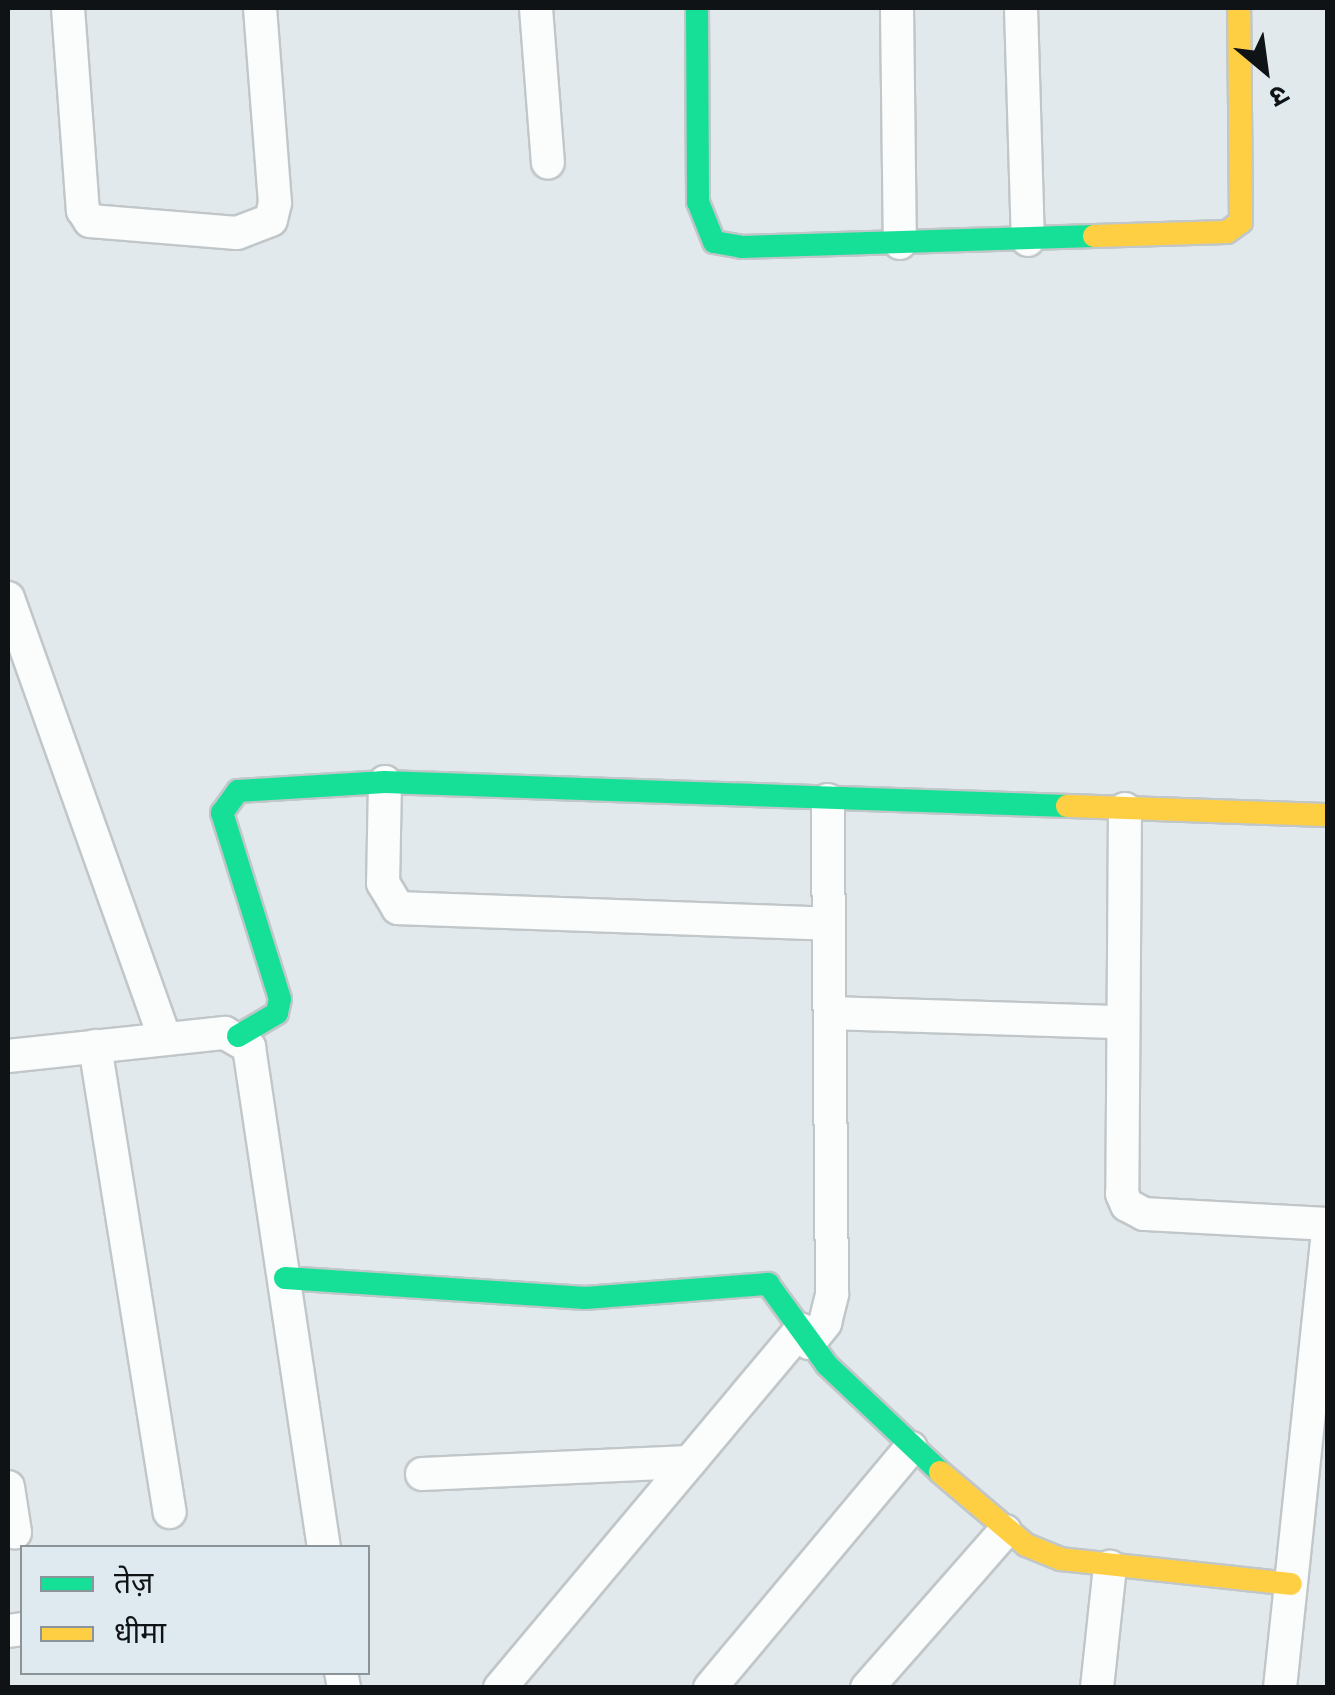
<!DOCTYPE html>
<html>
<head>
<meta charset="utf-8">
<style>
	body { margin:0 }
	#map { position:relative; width:1335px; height:1695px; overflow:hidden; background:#e2e9ec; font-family:Cabin,"Noto Sans Devanagari",sans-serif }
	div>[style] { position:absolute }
	.roads { filter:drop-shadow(2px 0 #c1c7c9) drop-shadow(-2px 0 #c1c7c9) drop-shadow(0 2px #c1c7c9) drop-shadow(0 -2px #c1c7c9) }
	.street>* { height:32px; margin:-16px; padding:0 16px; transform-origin:16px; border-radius:16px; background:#fbfcfc }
	.fast>* { height:22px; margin:-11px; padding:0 11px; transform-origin:11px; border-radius:11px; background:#16e098 }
	.slow>* { height:22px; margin:-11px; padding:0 11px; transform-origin:11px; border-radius:11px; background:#ffcf43 }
	span { translate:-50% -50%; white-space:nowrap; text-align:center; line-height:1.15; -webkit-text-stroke:8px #deeaf0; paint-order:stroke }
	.frame { position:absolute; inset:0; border:10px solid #0f1315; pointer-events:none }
	.legend { position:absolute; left:20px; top:1545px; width:350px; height:130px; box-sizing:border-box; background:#deeaf0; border:2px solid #8b9498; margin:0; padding:12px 18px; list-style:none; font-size:30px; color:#0f1315 }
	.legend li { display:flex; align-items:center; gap:20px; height:50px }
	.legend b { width:50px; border:2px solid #8b9498 }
	.north { position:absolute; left:1215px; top:20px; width:100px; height:100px; -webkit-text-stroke:8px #deeaf0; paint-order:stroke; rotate:151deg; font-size:28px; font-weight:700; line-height:40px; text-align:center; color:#0f1315 }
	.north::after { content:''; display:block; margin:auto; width:35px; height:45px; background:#0f1315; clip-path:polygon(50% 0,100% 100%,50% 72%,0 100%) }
</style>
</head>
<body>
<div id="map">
	<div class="roads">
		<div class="street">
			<i style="left:68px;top:8px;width:203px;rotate:85.8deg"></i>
			<i style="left:83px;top:210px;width:13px;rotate:58deg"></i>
			<i style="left:90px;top:221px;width:147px;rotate:4.7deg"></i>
			<i style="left:237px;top:233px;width:36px;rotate:-21deg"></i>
			<i style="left:271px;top:220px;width:17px;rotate:-77deg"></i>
			<i style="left:275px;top:203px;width:196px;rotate:-94.4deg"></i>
			<i style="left:536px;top:8px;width:155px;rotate:85.6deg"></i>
			<i style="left:897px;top:8px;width:235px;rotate:89.3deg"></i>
			<i style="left:1021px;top:8px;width:232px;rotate:88.3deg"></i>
			<i style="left:8px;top:598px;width:468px;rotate:70.4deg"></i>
			<i style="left:385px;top:782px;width:101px;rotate:91.1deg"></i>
			<i style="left:383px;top:883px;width:29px;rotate:59deg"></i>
			<i style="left:398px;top:908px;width:430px;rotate:2.1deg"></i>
			<i style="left:1125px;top:809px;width:385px;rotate:90.4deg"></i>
			<i style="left:1122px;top:1194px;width:12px;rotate:66deg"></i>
			<i style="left:1127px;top:1205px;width:19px;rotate:28deg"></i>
			<i style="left:1144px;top:1214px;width:184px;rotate:3.1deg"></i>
			<i style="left:830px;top:1013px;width:293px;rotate:1.8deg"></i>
			<i style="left:95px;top:1046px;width:472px;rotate:80.9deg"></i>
			<i style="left:8px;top:1056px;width:218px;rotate:-6.1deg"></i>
			<i style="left:225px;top:1033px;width:28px;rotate:30deg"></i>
			<i style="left:249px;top:1047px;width:507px;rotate:81.49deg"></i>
			<i style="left:809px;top:1343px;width:26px;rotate:-51deg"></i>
			<i style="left:825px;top:1323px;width:30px;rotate:-76deg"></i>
			<i style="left:832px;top:1294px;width:494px;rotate:-90.5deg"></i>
			<i style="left:422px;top:1474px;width:268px;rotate:-2.6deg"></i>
			<i style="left:8px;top:1487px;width:46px;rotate:81.2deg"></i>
			<i style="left:8px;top:1631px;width:14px;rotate:-8deg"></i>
			<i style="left:341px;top:1672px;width:16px;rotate:79deg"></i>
			<i style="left:500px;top:1688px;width:468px;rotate:-50deg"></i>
			<i style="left:710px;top:1688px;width:313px;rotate:-50.1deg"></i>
			<i style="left:867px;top:1688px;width:209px;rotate:-48.7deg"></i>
			<i style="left:1097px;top:1688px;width:122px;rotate:-83.9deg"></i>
			<i style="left:1280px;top:1688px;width:456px;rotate:-84deg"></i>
		</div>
		<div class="fast">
			<i style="left:697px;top:8px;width:194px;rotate:89.7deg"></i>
			<i style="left:698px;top:202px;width:43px;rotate:68.2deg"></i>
			<i style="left:714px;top:242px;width:27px;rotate:10deg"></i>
			<i style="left:741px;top:247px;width:353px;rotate:-1.8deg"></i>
			<i style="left:238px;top:1036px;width:45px;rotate:-30.5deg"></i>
			<i style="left:277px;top:1013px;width:14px;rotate:-78deg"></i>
			<i style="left:280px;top:999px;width:195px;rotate:-107.3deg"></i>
			<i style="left:222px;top:813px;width:27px;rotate:-54deg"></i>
			<i style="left:238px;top:791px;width:147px;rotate:-3.5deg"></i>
			<i style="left:385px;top:782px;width:682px;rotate:2.02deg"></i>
			<i style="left:285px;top:1278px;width:301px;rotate:3.8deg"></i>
			<i style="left:585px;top:1298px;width:184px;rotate:-4.4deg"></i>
			<i style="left:768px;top:1284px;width:100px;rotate:53.9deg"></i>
			<i style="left:827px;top:1365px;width:156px;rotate:43.4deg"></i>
		</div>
		<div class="slow">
			<i style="left:1094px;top:236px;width:133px;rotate:-1.7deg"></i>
			<i style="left:1227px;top:232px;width:17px;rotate:-36deg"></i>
			<i style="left:1241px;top:222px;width:214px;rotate:-90.5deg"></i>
			<i style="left:1067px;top:806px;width:261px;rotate:2deg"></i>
			<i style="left:940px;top:1472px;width:113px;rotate:40.3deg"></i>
			<i style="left:1026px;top:1545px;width:38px;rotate:22deg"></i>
			<i style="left:1061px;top:1559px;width:231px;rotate:6.2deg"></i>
		</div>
	</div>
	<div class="frame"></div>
	<ul class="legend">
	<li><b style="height:12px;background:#16e098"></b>तेज़</li>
	<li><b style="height:12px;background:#ffcf43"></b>धीमा</li>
	</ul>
	<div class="north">उ</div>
</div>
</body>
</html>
